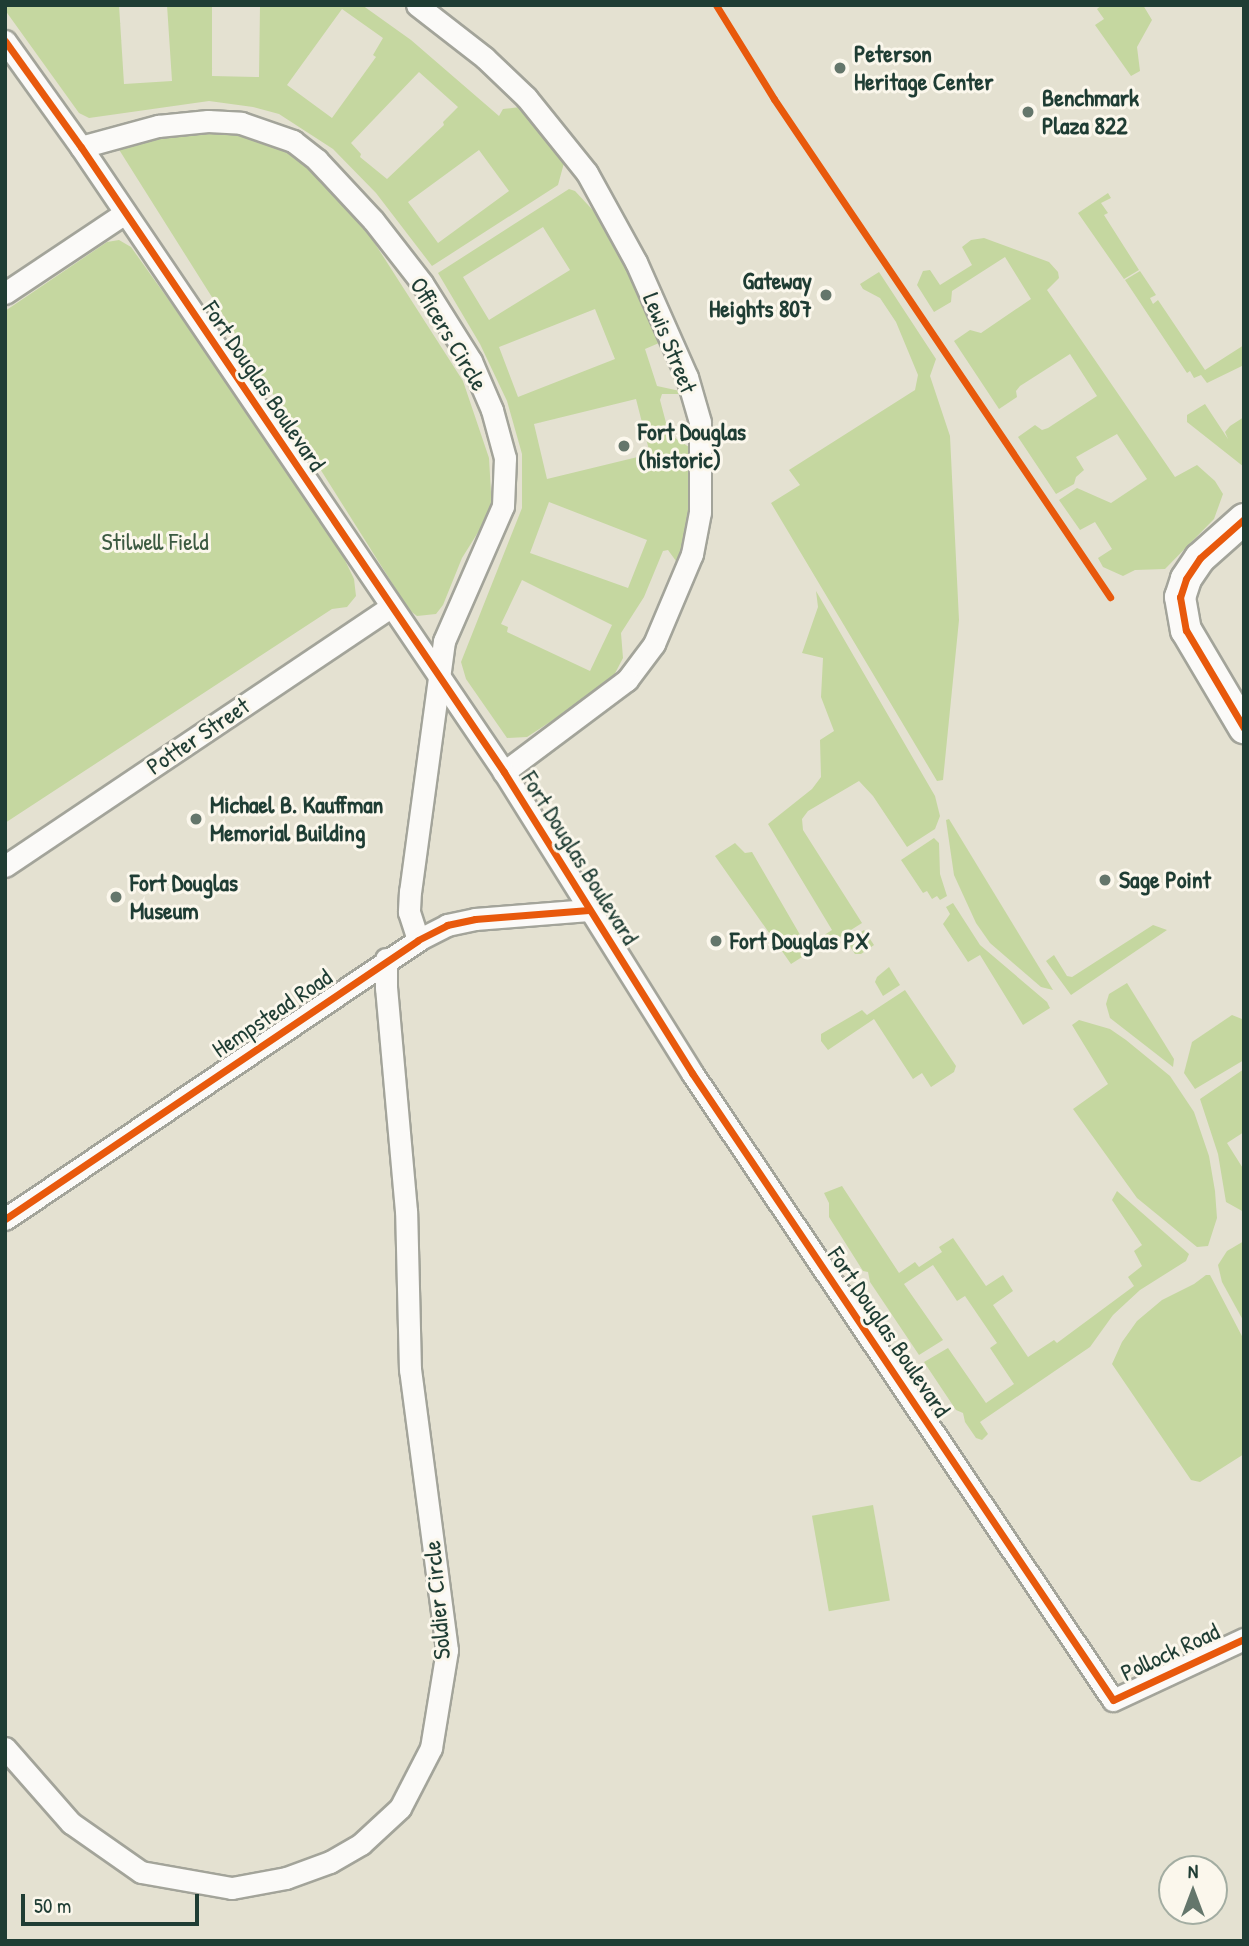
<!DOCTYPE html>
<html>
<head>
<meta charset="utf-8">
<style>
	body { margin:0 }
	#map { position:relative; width:1249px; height:1946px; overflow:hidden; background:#e4e1d1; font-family:"Patrick Hand",sans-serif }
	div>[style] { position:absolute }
	.green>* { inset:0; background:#c5d7a0; transform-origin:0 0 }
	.roads { filter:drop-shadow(2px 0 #a3a49a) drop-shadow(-2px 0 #a3a49a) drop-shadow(0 2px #a3a49a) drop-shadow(0 -2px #a3a49a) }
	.street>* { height:21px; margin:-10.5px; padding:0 10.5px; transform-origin:10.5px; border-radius:10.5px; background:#fbfaf8 }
	.secondary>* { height:30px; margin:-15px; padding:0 15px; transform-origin:15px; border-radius:15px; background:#fbfaf8 }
	.cycleway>* { height:7px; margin:-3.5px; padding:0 3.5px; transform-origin:3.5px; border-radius:3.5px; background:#e8590c }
	.dots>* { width:19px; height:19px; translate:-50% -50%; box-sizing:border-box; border:4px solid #fbf7ec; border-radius:50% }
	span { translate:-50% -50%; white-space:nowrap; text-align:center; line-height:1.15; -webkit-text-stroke:6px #fbf7ec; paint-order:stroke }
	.poi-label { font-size:24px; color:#1f3d34; font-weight:700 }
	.left { translate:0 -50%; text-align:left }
	.right { translate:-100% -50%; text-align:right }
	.street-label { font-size:24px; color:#1f3d34 }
	.park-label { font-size:24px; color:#3b5a41 }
	.frame { position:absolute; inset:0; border:7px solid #1f3d34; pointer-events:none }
	.north { position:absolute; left:1158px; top:1855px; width:70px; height:70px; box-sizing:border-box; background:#fbf7ec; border:2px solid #a3ada2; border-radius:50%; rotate:0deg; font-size:19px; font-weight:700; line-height:28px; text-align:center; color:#1f3d34 }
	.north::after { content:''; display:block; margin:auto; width:24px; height:32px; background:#64766b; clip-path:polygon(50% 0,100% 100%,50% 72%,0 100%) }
	.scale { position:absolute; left:21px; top:1894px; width:178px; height:32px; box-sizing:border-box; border:4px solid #1f3d34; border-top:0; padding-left:9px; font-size:21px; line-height:24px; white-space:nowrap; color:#1f3d34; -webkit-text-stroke:5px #fbf7ec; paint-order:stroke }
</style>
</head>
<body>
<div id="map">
	<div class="green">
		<i style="clip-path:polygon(evenodd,5px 5px,119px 5px,124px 84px,172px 81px,167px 5px,212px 5px,212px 76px,259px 77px,260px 5px,362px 5px,411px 40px,499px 116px,503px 109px,520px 107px,564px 163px,558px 185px,432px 266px,376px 193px,333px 149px,279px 114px,253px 107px,209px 101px,89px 118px,79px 113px,5px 10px,5px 5px,342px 9px,383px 38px,373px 55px,376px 57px,332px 118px,287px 85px,342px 9px,5px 5px,419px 72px,458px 107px,443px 122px,444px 125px,387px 179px,360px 157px,361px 154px,351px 143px,419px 72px,5px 5px,479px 150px,509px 191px,438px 243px,408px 202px,479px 150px)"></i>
		<i style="clip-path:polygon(1102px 5px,1143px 5px,1152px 20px,1137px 47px,1140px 71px,1131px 76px,1095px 25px,1104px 19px,1097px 9px)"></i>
		<i style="clip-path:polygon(194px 132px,244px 134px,270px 142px,295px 156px,332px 192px,372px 239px,463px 381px,489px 458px,492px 510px,462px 558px,443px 605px,436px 614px,417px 616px,409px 610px,118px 148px,153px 137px)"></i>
		<i style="clip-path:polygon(evenodd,569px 189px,575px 191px,602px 220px,632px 278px,659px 343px,645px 349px,657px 386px,680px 391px,679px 394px,662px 394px,660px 400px,669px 434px,692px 449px,691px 495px,679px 559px,676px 561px,668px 550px,663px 551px,644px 597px,621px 633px,623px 658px,610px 683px,527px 737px,507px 738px,466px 679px,461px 662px,522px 508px,522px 454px,507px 401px,480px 344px,438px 273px,569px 189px,543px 227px,570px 270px,489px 320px,463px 277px,543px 227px,569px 189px,595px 309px,615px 359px,518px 397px,499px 347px,595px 309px,569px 189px,636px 399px,650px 454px,547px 479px,534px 424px,636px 399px,569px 189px,549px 502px,647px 540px,628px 588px,530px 553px,549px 502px,569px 189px,522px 580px,612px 625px,590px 671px,507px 632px,508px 627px,501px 624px,522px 580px)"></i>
		<i style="clip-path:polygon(1108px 193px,1111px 198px,1101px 203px,1108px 213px,1104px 215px,1139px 270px,1124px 279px,1078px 213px)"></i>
		<i style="clip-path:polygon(984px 238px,1049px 262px,1058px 272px,1059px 278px,1047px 290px,1175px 477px,1197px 465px,1215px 481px,1223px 494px,1214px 519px,1165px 569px,1135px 570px,1123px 576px,1103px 567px,1098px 558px,1112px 549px,1095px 522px,1080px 530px,1059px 500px,1077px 488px,1111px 503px,1147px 479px,1117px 434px,1076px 457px,1084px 470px,1076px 477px,1074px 484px,1056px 494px,1018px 437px,1035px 425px,1042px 430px,1048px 428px,1097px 396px,1070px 354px,1020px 386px,1016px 391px,1017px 397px,999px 409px,954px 341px,970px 330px,981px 333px,1031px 299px,1005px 257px,952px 291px,951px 302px,934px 312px,917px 285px,923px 271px,930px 270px,940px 285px,972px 265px,962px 247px,971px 240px)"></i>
		<i style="clip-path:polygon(119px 240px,131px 247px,245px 407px,343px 556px,354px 579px,356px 596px,347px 607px,332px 609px,5px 823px,5px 311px,107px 242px)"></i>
		<i style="clip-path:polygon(1140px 271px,1156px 295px,1150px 298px,1153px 304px,1158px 300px,1205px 370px,1244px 345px,1244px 365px,1207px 383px,1201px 375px,1194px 378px,1190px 371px,1187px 373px,1125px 280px)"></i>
		<i style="clip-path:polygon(879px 272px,936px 359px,930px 376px,950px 436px,959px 620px,943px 780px,937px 781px,771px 503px,800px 485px,789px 470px,915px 390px,918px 375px,896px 322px,880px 298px,863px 289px,860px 284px)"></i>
		<i style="clip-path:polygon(1205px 404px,1228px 439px,1225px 432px,1230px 426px,1244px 417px,1244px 467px,1187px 422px,1187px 415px)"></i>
		<i style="clip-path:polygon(816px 591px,935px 796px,940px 816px,935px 829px,907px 847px,873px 796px,859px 781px,808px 811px,802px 819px,803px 830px,862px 923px,816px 952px,812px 943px,832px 930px,768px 824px,812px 789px,821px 777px,820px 740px,834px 731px,821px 697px,823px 658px,802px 653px,818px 607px)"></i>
		<i style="clip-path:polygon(949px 819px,1053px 990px,1041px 987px,990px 943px,976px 923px,954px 875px,946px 820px)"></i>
		<i style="clip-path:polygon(934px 838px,939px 843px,940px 874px,947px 896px,940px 900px,937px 896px,932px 899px,927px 891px,923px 893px,901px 860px)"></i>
		<i style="clip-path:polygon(735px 843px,745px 853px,752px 852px,810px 952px,791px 964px,715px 856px)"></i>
		<i style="clip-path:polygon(953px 903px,980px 945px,1047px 1002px,1050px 1008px,1023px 1025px,980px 955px,968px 962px,943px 924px,950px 914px,946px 907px)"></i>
		<i style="clip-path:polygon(1153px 925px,1167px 930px,1071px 995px,1046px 961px,1054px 955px,1067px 976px,1072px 977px)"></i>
		<i style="clip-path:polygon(864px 930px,874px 945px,861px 954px,855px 954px,847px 942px)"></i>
		<i style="clip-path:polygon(889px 967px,900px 985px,883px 996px,875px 982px,877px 977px)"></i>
		<i style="clip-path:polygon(1127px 983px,1174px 1059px,1173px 1067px,1110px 1018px,1106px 1004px,1109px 994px)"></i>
		<i style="clip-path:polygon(905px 990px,956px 1066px,954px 1072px,931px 1087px,922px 1073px,913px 1079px,874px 1019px,828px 1050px,821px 1041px,821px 1034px,862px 1010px,867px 1015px)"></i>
		<i style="clip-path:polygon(1232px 1015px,1242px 1019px,1244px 1060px,1195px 1089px,1184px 1073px,1192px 1042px)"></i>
		<i style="clip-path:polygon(1079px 1020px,1110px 1029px,1126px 1040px,1170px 1076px,1194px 1112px,1209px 1156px,1215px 1191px,1217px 1218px,1208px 1246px,1197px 1247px,1137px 1198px,1073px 1109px,1108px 1084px,1072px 1025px)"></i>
		<i style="clip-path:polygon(1244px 1069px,1244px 1132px,1227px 1143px,1244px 1170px,1244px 1212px,1226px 1202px,1218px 1154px,1200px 1099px)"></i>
		<i style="clip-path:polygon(842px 1186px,899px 1273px,915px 1262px,919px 1267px,942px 1252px,939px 1247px,953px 1238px,986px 1286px,1003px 1275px,1013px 1291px,993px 1305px,1028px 1357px,1054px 1340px,1057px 1343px,1134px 1286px,1128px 1277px,1142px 1266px,1134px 1251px,1142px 1245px,1112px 1200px,1117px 1191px,1189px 1254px,1186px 1261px,1140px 1290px,1113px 1315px,1090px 1347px,980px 1422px,988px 1434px,982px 1440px,976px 1438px,965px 1422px,963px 1413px,956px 1410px,924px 1362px,948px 1348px,986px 1403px,1014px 1384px,990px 1348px,997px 1343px,965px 1296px,957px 1301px,933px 1265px,904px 1284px,943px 1340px,919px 1355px,870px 1282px,868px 1272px,863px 1271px,829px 1217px,829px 1203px,824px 1193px)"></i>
		<i style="clip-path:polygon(1244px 1241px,1244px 1322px,1222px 1282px,1218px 1265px,1227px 1251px)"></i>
		<i style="clip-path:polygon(1206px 1275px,1210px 1275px,1244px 1340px,1244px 1454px,1200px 1482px,1191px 1480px,1112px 1364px,1122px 1342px,1137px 1321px,1162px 1300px,1194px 1284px)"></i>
		<i style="left:873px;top:1505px;width:97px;height:62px;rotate:80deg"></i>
	</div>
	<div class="roads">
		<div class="street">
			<i style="left:417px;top:5px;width:86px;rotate:37.9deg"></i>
			<i style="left:485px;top:58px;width:57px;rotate:43.6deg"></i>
			<i style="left:526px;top:97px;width:97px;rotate:51.2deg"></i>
			<i style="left:587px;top:173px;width:102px;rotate:61.2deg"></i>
			<i style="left:636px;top:262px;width:126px;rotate:66.1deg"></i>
			<i style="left:687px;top:377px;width:47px;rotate:73.9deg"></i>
			<i style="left:700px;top:422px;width:90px;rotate:90deg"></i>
			<i style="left:700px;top:512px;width:43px;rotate:100.8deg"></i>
			<i style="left:692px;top:554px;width:98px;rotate:112.9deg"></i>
			<i style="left:654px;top:644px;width:45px;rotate:126.9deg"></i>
			<i style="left:627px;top:680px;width:154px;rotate:143.2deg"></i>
			<i style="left:5px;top:41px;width:130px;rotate:54.4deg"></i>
			<i style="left:81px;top:147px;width:755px;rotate:55.91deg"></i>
			<i style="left:504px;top:772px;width:355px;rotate:58deg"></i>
			<i style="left:692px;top:1073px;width:755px;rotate:56.12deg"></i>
			<i style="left:1113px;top:1700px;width:145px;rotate:-25deg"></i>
			<i style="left:81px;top:147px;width:80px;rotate:-15.3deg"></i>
			<i style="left:158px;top:126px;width:50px;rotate:-5.7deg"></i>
			<i style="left:208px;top:121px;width:33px;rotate:3deg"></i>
			<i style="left:241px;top:123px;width:55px;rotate:19.1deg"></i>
			<i style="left:293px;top:141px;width:31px;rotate:38deg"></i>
			<i style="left:317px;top:160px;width:82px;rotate:47deg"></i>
			<i style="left:373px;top:220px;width:80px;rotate:52.1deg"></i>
			<i style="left:422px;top:283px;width:92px;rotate:57.9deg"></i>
			<i style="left:471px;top:361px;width:53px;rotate:66.8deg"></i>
			<i style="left:492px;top:410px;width:50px;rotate:74.8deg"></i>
			<i style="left:505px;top:458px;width:48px;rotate:92.4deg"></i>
			<i style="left:503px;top:506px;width:147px;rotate:113.6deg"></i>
			<i style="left:444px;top:641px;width:252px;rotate:97.7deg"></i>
			<i style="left:410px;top:891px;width:21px;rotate:93deg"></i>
			<i style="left:409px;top:912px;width:29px;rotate:72deg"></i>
			<i style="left:5px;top:293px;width:144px;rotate:-33.7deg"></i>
			<i style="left:5px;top:866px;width:464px;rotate:-33.9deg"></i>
			<i style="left:5px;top:1219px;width:498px;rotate:-34deg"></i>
			<i style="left:418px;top:940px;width:33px;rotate:-27deg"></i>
			<i style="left:447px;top:925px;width:29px;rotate:-12deg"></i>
			<i style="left:475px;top:919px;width:114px;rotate:-4.5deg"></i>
			<i style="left:5px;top:1748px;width:100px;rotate:48.7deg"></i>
			<i style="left:71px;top:1823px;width:85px;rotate:35deg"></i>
			<i style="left:141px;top:1872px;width:92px;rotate:10deg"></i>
			<i style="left:232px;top:1888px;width:55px;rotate:-10.5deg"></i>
			<i style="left:286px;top:1878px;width:47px;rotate:-20deg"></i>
			<i style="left:330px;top:1862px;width:36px;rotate:-30deg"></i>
			<i style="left:361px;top:1844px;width:53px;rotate:-42.7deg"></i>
			<i style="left:400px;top:1808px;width:68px;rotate:-62.7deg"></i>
			<i style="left:431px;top:1748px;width:99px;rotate:-80.7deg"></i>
			<i style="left:447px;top:1650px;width:282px;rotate:-97.5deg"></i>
			<i style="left:410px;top:1370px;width:159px;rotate:-91.4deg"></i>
			<i style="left:406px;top:1211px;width:224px;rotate:-95.1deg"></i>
			<i style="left:386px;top:988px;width:29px;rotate:-90deg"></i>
		</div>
		<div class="secondary">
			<i style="left:1244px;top:519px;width:59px;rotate:138.4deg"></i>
			<i style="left:1200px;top:558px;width:25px;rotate:124deg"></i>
			<i style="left:1186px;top:579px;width:19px;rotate:108deg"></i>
			<i style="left:1180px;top:597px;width:34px;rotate:80deg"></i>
			<i style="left:1186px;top:630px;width:114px;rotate:59.4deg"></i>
		</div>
	</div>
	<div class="cycleway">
		<i style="left:716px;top:5px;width:110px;rotate:58.3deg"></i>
		<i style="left:774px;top:99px;width:601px;rotate:55.99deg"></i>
		<i style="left:5px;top:41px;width:130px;rotate:54.4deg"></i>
		<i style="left:81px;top:147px;width:755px;rotate:55.91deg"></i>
		<i style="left:504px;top:772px;width:355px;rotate:58deg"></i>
		<i style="left:692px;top:1073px;width:755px;rotate:56.12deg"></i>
		<i style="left:1113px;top:1700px;width:145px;rotate:-25deg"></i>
		<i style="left:1244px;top:519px;width:59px;rotate:138.4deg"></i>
		<i style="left:1200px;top:558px;width:25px;rotate:124deg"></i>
		<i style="left:1186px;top:579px;width:19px;rotate:108deg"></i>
		<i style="left:1180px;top:597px;width:34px;rotate:80deg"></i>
		<i style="left:1186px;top:630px;width:114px;rotate:59.4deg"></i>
		<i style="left:5px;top:1219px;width:498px;rotate:-34deg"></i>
		<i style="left:418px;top:940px;width:33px;rotate:-27deg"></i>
		<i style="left:447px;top:925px;width:29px;rotate:-12deg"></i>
		<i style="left:475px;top:919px;width:114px;rotate:-4.5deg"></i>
	</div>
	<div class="dots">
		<i style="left:840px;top:68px;background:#64766b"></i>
		<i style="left:1028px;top:112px;background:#64766b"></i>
		<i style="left:826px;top:295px;background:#64766b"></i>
		<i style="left:624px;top:446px;background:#64766b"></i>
		<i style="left:196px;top:819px;background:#64766b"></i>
		<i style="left:1105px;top:880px;background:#64766b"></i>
		<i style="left:116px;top:897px;background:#64766b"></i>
		<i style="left:716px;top:941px;background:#64766b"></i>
	</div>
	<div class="poi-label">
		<span class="left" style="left:854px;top:68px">Peterson<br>Heritage Center</span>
		<span class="left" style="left:1042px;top:112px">Benchmark<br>Plaza 822</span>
		<span class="right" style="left:812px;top:295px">Gateway<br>Heights 807</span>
		<span class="left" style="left:638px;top:446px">Fort Douglas<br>(historic)</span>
		<span class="left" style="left:210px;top:819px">Michael B. Kauffman<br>Memorial Building</span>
		<span class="left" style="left:1119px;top:880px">Sage Point</span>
		<span class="left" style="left:130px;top:897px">Fort Douglas<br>Museum</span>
		<span class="left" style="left:730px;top:941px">Fort Douglas PX</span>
	</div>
	<div class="street-label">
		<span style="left:449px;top:334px;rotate:59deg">Officers Circle</span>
		<span style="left:670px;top:343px;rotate:68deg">Lewis Street</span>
		<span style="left:264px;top:386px;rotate:56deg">Fort Douglas Boulevard</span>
		<span style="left:198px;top:736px;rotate:-34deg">Potter Street</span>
		<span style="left:580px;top:858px;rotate:58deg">Fort Douglas Boulevard</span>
		<span style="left:272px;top:1013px;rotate:-34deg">Hempstead Road</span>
		<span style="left:889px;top:1332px;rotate:56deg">Fort Douglas Boulevard</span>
		<span style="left:437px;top:1600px;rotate:-95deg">Soldier Circle</span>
		<span style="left:1170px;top:1652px;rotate:-25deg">Pollock Road</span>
	</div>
	<div class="park-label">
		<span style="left:155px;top:542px">Stilwell Field</span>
	</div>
	<div class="frame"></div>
	<div class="north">N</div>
	<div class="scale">50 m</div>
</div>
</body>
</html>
